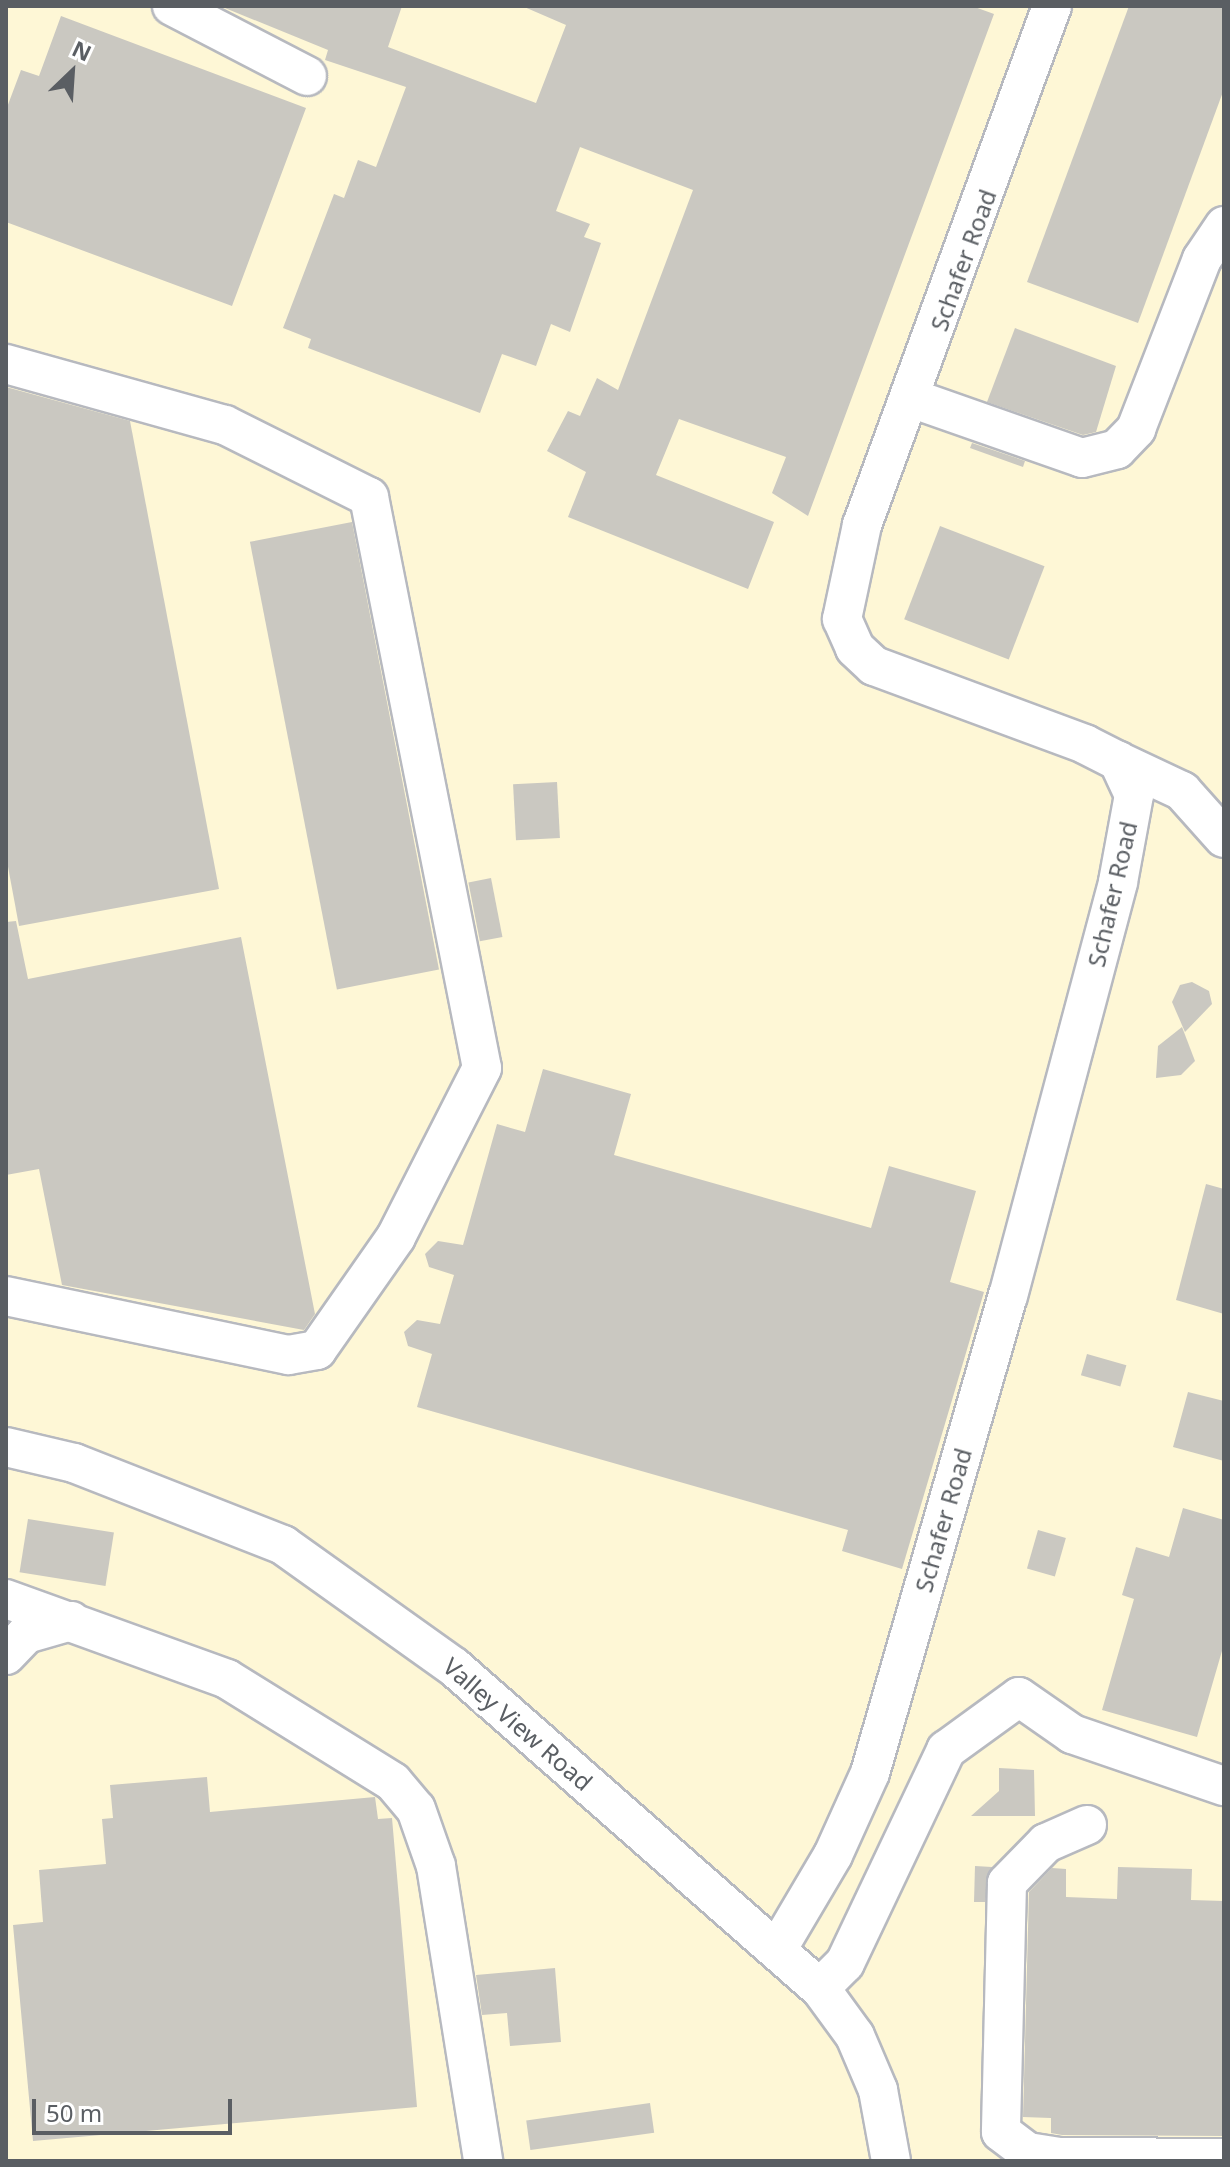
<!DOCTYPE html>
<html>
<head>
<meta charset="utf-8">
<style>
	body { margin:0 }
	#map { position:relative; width:1230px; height:2167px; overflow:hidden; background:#edece2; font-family:"Noto Sans",sans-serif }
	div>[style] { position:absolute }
	.commercial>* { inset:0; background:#fef7d6; transform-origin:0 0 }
	.building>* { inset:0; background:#cac8c1; transform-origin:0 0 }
	.roads { filter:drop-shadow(2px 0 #b7b9bf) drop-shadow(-2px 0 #b7b9bf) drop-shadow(0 2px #b7b9bf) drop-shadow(0 -2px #b7b9bf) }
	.minor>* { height:38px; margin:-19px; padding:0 19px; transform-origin:19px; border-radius:19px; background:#fff }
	span { translate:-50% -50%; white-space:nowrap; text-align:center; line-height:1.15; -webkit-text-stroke:8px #fff; paint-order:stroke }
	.street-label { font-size:24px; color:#5a5e63 }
	.frame { position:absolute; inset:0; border:8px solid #5a5e63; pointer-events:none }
	.north { position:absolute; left:32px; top:32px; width:80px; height:80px; -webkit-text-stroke:6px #fff; paint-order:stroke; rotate:25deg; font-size:22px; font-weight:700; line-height:32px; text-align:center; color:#5a5e63 }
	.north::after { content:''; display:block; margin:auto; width:28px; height:36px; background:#5a5e63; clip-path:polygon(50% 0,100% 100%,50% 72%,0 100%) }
	.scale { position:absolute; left:32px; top:2099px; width:200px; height:36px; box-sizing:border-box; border:4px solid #5a5e63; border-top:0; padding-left:10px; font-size:24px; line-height:28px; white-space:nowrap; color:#5a5e63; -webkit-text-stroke:6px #fff; paint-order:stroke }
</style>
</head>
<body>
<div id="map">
	<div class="commercial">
		<i style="left:6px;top:6px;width:1218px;height:2155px"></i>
	</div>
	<div class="building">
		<i style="clip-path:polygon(220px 6px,402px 6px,388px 47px,536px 103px,566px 25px,522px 6px,972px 6px,994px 14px,808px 516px,772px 493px,786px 457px,679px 419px,656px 475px,774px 522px,748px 589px,568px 517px,586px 472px,547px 451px,568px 411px,580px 416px,597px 378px,618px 390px,693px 190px,580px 147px,556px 211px,590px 224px,584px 237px,601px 243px,570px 332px,551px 324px,536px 366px,502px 354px,480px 413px,308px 348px,311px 339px,283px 328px,334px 194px,344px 198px,358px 160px,376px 167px,406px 87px,325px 60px,328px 50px)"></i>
		<i style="clip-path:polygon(1129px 6px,1224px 6px,1224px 89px,1138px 323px,1027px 282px)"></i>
		<i style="clip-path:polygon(61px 16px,306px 108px,232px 306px,6px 222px,6px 110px,21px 70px,39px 76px)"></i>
		<i style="clip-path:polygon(1015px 328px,1116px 366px,1096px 432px,1083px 435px,987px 402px)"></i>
		<i style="clip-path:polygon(6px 387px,130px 421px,219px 889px,19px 926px,6px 856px)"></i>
		<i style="clip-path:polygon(972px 443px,1025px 461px,1023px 467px,970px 448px)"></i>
		<i style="left:352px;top:522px;width:456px;height:104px;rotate:79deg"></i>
		<i style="left:940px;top:526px;width:112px;height:100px;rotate:21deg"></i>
		<i style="left:557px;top:782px;width:56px;height:44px;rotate:87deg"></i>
		<i style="left:491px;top:878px;width:60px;height:23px;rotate:79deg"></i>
		<i style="clip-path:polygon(16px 921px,28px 979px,241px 937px,315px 1314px,304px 1330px,62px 1285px,39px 1169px,6px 1175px,6px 922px)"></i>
		<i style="clip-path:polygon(1192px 982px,1209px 991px,1212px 1004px,1185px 1032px,1172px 1002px,1180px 985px)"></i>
		<i style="clip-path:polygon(1182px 1027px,1195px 1061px,1181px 1075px,1156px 1078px,1158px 1046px)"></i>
		<i style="clip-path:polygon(543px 1069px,631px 1094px,614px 1155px,871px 1228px,889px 1166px,976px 1191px,950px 1282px,984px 1292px,902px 1569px,842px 1551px,848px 1530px,417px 1407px,432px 1354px,408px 1346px,404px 1332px,417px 1320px,440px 1324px,454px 1275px,429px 1267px,425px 1254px,438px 1241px,463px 1245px,497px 1124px,525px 1132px)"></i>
		<i style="clip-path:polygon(1206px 1184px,1224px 1189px,1224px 1314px,1176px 1300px)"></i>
		<i style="left:1087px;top:1354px;width:41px;height:22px;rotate:16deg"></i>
		<i style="clip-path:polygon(1188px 1392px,1224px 1401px,1224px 1461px,1173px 1447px)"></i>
		<i style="clip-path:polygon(1183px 1508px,1224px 1520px,1224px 1644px,1197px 1737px,1102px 1710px,1134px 1599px,1122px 1595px,1136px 1547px,1169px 1557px)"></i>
		<i style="left:28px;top:1519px;width:87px;height:54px;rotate:9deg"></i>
		<i style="left:1038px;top:1530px;width:29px;height:40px;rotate:16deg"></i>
		<i style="clip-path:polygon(999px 1768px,1034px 1770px,1035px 1816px,971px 1816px,999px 1791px)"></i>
		<i style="clip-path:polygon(207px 1777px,210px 1812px,375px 1797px,378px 1819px,392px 1818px,417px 2107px,33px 2141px,13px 1925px,43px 1922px,39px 1870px,106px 1864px,102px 1819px,113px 1818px,110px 1785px)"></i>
		<i style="clip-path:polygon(975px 1866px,992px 1867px,985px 1902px,974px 1902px)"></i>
		<i style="clip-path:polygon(1118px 1867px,1192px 1869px,1191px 1900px,1224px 1901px,1224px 2136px,1062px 2135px,1051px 2133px,1051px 2118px,1023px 2117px,1029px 1892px,1052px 1868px,1066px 1869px,1066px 1897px,1117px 1899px)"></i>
		<i style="clip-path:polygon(555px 1968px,561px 2042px,510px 2046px,507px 2013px,482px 2015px,476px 1975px)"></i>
		<i style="left:650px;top:2103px;width:30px;height:125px;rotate:82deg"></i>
	</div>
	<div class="roads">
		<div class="minor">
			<i style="left:172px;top:6px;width:152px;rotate:27.4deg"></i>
			<i style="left:6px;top:364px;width:227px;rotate:15.6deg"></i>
			<i style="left:225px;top:425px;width:161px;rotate:26.6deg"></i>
			<i style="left:369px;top:497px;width:582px;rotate:78.81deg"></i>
			<i style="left:482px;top:1068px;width:190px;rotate:117deg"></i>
			<i style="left:396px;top:1237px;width:138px;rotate:125deg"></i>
			<i style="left:317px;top:1350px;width:29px;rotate:170deg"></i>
			<i style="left:288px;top:1355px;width:288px;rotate:-168.2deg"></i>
			<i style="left:911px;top:398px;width:181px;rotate:19.3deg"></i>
			<i style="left:1082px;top:458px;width:36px;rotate:-14deg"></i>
			<i style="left:1117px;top:449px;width:28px;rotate:-46deg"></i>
			<i style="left:1136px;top:429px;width:182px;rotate:-68.8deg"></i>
			<i style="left:1202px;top:259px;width:40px;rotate:-56deg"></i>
			<i style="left:1118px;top:761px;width:71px;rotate:25.1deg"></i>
			<i style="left:1182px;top:791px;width:63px;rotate:48.2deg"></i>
			<i style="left:6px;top:1447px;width:70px;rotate:13.2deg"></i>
			<i style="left:74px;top:1463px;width:225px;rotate:21.4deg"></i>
			<i style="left:283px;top:1545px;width:210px;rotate:35.5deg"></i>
			<i style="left:454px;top:1667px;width:487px;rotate:41.3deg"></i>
			<i style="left:820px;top:1988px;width:59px;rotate:53.9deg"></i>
			<i style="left:855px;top:2036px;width:59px;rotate:66.9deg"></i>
			<i style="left:878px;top:2090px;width:72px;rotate:79.6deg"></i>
			<i style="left:6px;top:1599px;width:235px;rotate:19.9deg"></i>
			<i style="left:227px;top:1679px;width:195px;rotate:31.8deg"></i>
			<i style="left:393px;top:1782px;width:35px;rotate:50deg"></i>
			<i style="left:416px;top:1809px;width:60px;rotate:70.7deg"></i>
			<i style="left:436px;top:1866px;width:299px;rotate:80.9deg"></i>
			<i style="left:6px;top:1655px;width:29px;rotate:-46deg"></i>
			<i style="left:26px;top:1634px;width:47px;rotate:-16.1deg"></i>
			<i style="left:1087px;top:1825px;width:45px;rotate:156.3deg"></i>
			<i style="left:1046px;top:1843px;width:56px;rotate:134.3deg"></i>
			<i style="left:1007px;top:1883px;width:249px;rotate:91.4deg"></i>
			<i style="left:1001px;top:2132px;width:34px;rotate:37deg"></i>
			<i style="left:1028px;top:2152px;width:32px;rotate:9deg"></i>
			<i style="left:1060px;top:2157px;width:164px;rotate:0.3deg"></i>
			<i style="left:778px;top:1948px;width:108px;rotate:-59.4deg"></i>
			<i style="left:833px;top:1855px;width:90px;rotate:-65.7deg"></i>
			<i style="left:870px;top:1773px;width:497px;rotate:-73.9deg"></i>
			<i style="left:1008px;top:1296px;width:428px;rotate:-75.1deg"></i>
			<i style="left:1118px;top:882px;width:88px;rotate:-79.6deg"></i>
			<i style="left:1134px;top:795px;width:38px;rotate:-115deg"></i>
			<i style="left:1118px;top:761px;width:37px;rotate:-153deg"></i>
			<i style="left:1085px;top:744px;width:225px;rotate:-159.7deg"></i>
			<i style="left:874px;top:666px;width:26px;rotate:-137deg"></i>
			<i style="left:855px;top:648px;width:32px;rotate:-114deg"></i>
			<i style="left:842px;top:619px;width:96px;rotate:-78deg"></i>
			<i style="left:862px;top:525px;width:553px;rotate:-69.89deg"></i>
			<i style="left:820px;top:1988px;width:35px;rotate:-45deg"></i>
			<i style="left:845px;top:1963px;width:236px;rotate:-64.6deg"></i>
			<i style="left:946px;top:1750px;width:90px;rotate:-36deg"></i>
			<i style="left:1019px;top:1697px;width:65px;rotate:34.9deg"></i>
			<i style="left:1072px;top:1734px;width:161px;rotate:18.9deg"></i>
		</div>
	</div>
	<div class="street-label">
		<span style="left:963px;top:260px;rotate:-70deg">Schafer Road</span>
		<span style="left:1112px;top:894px;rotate:-77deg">Schafer Road</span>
		<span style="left:943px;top:1520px;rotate:-74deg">Schafer Road</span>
		<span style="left:518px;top:1724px;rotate:41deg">Valley View Road</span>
	</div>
	<div class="frame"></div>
	<div class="north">N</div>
	<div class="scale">50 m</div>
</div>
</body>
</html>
